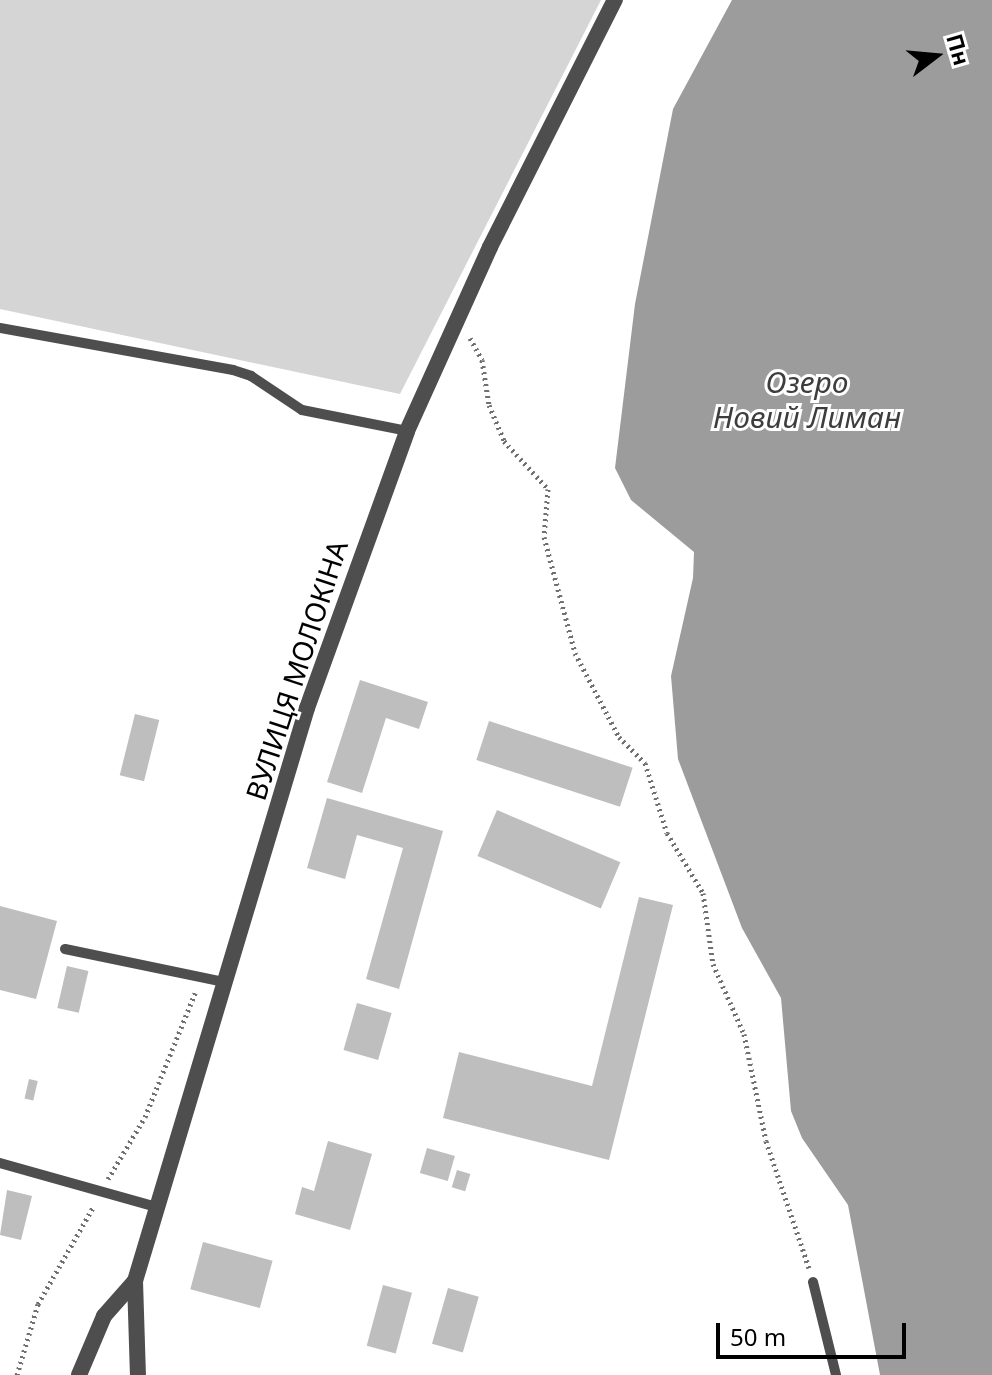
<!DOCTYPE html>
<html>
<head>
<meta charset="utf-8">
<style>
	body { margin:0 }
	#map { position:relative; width:992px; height:1375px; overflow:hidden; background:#fff; font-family:"Noto Sans",sans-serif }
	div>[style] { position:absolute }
	.green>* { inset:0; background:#d5d5d5 }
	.water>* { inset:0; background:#9c9c9c }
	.building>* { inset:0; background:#bebebe; transform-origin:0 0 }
	.path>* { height:5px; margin-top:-2.5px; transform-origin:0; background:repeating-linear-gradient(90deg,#707070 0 2px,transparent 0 6px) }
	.lane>* { height:10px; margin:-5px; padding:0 5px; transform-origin:5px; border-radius:5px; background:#4e4e4e }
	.street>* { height:16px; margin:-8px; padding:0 8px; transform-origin:8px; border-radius:8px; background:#4e4e4e }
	span { translate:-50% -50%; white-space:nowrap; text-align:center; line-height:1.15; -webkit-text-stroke:6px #fff; paint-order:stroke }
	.street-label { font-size:28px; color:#000 }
	.water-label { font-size:30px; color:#3d3d3d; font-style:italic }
	.north { position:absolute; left:896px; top:16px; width:80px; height:80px; -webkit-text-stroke:6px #fff; paint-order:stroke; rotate:74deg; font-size:22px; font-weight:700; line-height:32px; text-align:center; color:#000 }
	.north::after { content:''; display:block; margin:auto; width:28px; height:36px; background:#000; clip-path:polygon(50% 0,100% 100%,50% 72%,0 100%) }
	.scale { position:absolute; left:716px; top:1323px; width:190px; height:36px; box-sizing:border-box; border:4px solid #000; border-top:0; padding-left:10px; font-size:24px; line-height:28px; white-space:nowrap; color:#000; -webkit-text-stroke:6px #fff; paint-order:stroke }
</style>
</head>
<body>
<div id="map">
	<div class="green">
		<i style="clip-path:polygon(0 0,601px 0,400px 394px,0 309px)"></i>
	</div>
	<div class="water">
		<i style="clip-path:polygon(732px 0,992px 0,992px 1375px,880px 1375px,848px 1205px,802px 1138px,791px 1111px,781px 998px,742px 928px,678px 759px,671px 676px,693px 578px,694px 552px,631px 500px,615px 468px,635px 304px,673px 109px)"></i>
	</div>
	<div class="building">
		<i style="clip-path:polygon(360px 680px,428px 702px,419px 729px,386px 718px,362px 793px,327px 782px)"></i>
		<i style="left:135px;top:714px;width:25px;height:63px;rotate:14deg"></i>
		<i style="left:489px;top:721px;width:151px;height:41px;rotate:18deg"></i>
		<i style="clip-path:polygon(327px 798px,443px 831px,399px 989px,366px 979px,403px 848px,357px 835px,345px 879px,307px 868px)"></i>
		<i style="left:497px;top:810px;width:134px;height:50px;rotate:23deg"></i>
		<i style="clip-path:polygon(639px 897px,673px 905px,609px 1160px,443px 1118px,459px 1052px,592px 1086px)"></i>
		<i style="clip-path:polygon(0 906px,57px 921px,36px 999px,0 990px)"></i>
		<i style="left:67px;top:966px;width:22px;height:43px;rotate:13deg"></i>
		<i style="left:357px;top:1003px;width:36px;height:49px;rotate:16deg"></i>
		<i style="left:29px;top:1079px;width:9px;height:20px;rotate:13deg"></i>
		<i style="clip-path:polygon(328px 1141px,372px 1154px,350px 1230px,295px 1214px,302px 1187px,314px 1191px)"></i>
		<i style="left:427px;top:1148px;width:29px;height:26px;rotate:16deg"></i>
		<i style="left:457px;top:1170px;width:14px;height:18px;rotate:17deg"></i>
		<i style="clip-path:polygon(7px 1190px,32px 1196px,21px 1240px,0 1235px)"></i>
		<i style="left:203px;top:1242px;width:72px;height:49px;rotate:15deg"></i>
		<i style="left:383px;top:1285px;width:30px;height:63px;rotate:15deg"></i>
		<i style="left:448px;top:1288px;width:32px;height:58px;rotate:16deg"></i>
	</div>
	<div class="path">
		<i style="left:470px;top:338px;width:25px;rotate:61deg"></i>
		<i style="left:482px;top:360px;width:46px;rotate:81.2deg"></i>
		<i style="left:489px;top:405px;width:39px;rotate:67deg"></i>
		<i style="left:504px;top:441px;width:65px;rotate:47.5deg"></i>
		<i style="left:548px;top:489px;width:48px;rotate:94.8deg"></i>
		<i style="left:544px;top:537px;width:120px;rotate:75deg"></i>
		<i style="left:575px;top:653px;width:95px;rotate:62.4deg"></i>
		<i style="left:619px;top:737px;width:37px;rotate:45deg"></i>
		<i style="left:645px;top:763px;width:73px;rotate:72.6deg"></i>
		<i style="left:667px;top:833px;width:70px;rotate:59deg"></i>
		<i style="left:703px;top:893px;width:72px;rotate:82deg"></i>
		<i style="left:713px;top:964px;width:77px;rotate:66.1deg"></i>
		<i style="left:744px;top:1034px;width:109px;rotate:78.4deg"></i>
		<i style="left:766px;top:1141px;width:134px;rotate:71.3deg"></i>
		<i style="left:108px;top:1179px;width:72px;rotate:-59.2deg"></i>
		<i style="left:145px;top:1117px;width:134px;rotate:-68deg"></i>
		<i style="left:17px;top:1375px;width:74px;rotate:-73.5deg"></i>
		<i style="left:38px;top:1304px;width:113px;rotate:-60.3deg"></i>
	</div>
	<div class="lane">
		<i style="left:0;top:328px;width:237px;rotate:10.2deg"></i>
		<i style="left:233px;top:370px;width:19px;rotate:18deg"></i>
		<i style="left:251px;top:376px;width:61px;rotate:33.7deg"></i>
		<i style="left:302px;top:410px;width:107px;rotate:11.3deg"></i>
		<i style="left:65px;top:949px;width:163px;rotate:11.7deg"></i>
		<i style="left:0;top:1163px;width:163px;rotate:15.7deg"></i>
		<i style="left:813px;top:1282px;width:96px;rotate:76.1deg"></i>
	</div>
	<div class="street">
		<i style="left:135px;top:1281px;width:94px;rotate:88.2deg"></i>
		<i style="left:79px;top:1375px;width:64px;rotate:-67deg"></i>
		<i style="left:104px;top:1316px;width:47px;rotate:-48.5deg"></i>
		<i style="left:135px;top:1281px;width:598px;rotate:-73.29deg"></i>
		<i style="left:307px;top:708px;width:294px;rotate:-70.1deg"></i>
		<i style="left:407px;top:431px;width:202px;rotate:-65.7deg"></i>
		<i style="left:490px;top:247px;width:277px;rotate:-63.2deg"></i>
	</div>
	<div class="street-label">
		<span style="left:296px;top:670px;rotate:-72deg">ВУЛИЦЯ МОЛОКІНА</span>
	</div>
	<div class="water-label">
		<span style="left:807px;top:399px">Озеро<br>Новий Лиман</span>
	</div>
	<div class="north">Пн</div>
	<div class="scale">50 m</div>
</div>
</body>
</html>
